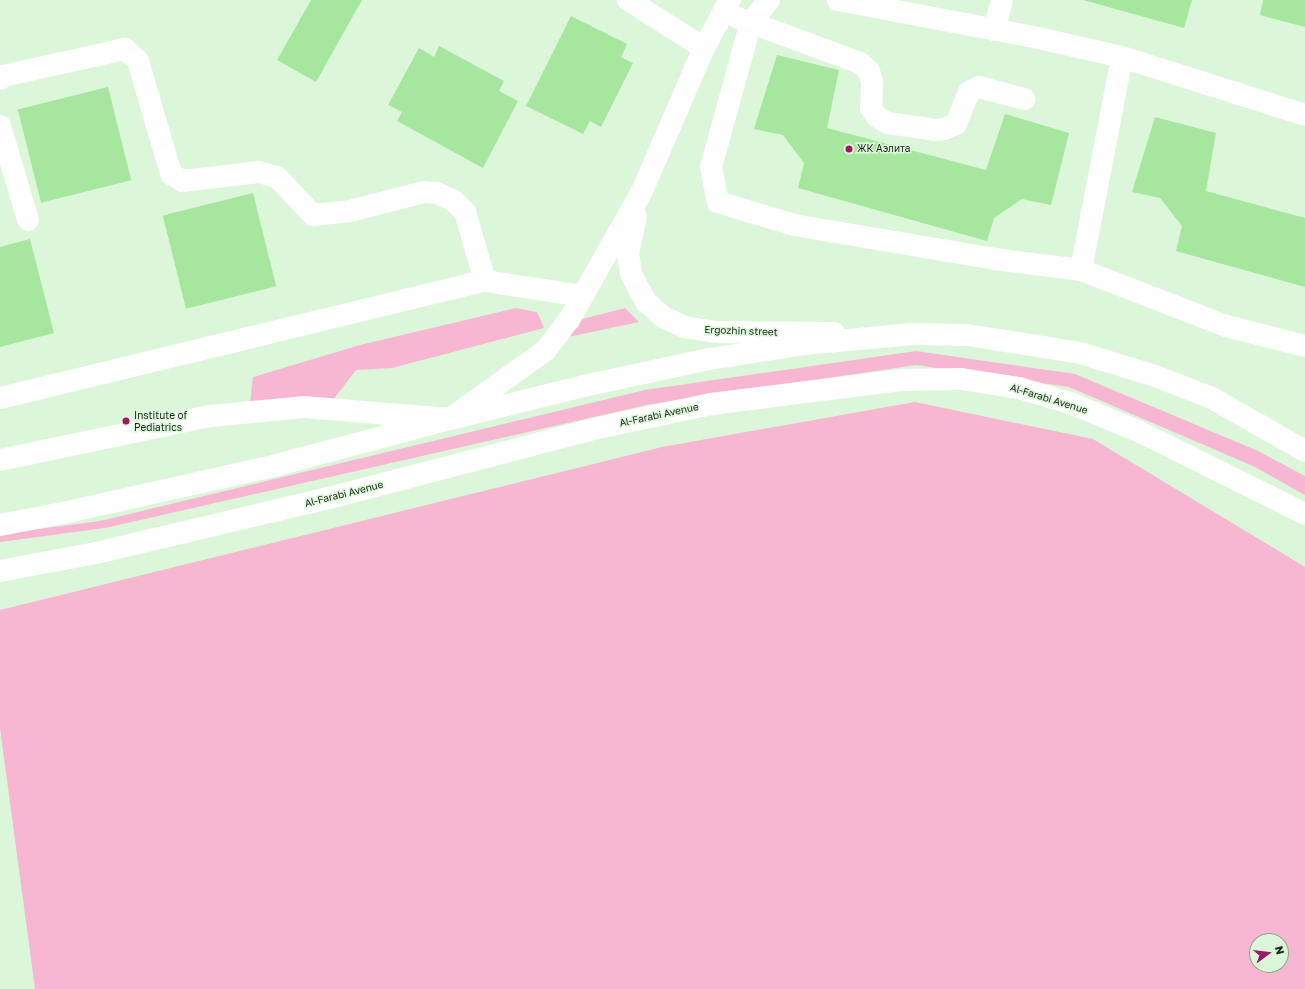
<!DOCTYPE html>
<html>
<head>
<meta charset="utf-8">
<style>
	body { margin:0 }
	#map { position:relative; width:1305px; height:989px; overflow:hidden; background:#dcf6d9; font-family:"Golos Text",sans-serif }
	div>[style] { position:absolute }
	.green>* { inset:0; background:#f7b7d3 }
	.building>* { inset:0; background:#a6e69f; transform-origin:0 0 }
	.minor>* { height:22px; margin:-11px; padding:0 11px; transform-origin:11px; border-radius:11px; background:#fff }
	.major>* { height:22px; margin:-11px; padding:0 11px; transform-origin:11px; border-radius:11px; background:#fff }
	.dots>* { width:11px; height:11px; translate:-50% -50%; box-sizing:border-box; border:2px solid #dcf6d9; border-radius:50% }
	span { translate:-50% -50%; white-space:nowrap; text-align:center; line-height:1.15; -webkit-text-stroke:3px #dcf6d9; paint-order:stroke }
	.poi-label { font-size:10px; color:#1d271c }
	.left { translate:0 -50%; text-align:left }
	.street-label { font-size:10px; color:#1d271c }
	.north { position:absolute; left:1249px; top:933px; width:40px; height:40px; box-sizing:border-box; background:#dcf6d9; border:1px solid #90a38d; border-radius:50%; rotate:75deg; font-size:11px; font-weight:700; line-height:16px; text-align:center; color:#1d271c }
	.north::after { content:''; display:block; margin:auto; width:14px; height:18px; background:#9f1867; clip-path:polygon(50% 0,100% 100%,50% 72%,0 100%) }
</style>
</head>
<body>
<div id="map">
	<div class="green">
		<i style="clip-path:polygon(516px 308px,537px 312px,544px 328px,392px 368px,356px 370px,333px 400px,249px 412px,253px 377px,360px 345px)"></i>
		<i style="clip-path:polygon(625px 308px,639px 322px,559px 339px,579px 320px)"></i>
		<i style="clip-path:polygon(916px 351px,1075px 374px,1258px 451px,1305px 476px,1305px 495px,1253px 466px,1069px 387px,916px 365px,651px 404px,105px 528px,0 542px,0 534px,100px 521px,645px 390px)"></i>
		<i style="clip-path:polygon(evenodd,915px 402px,1093px 439px,1305px 567px,1305px 989px,35px 989px,0 728px,0 610px,662px 447px,915px 402px,1257px 941px,1281px 941px,1281px 965px,1257px 965px,1257px 941px)"></i>
	</div>
	<div class="building">
		<i style="clip-path:polygon(311px 0,362px 0,316px 82px,277px 60px)"></i>
		<i style="clip-path:polygon(1083px 0,1192px 0,1184px 28px)"></i>
		<i style="clip-path:polygon(1263px 0,1305px 0,1305px 27px,1260px 15px)"></i>
		<i style="clip-path:polygon(571px 16px,627px 44px,621px 57px,633px 63px,601px 127px,590px 121px,583px 134px,526px 106px)"></i>
		<i style="clip-path:polygon(439px 46px,504px 81px,499px 91px,518px 101px,483px 168px,397px 121px,402px 112px,388px 105px,419px 48px,434px 57px)"></i>
		<i style="clip-path:polygon(777px 55px,839px 70px,827px 128px,986px 170px,1005px 114px,1069px 133px,1051px 205px,1022px 199px,994px 218px,987px 241px,798px 188px,804px 163px,783px 135px,754px 129px)"></i>
		<i style="left:108px;top:87px;width:96px;height:93px;rotate:76deg"></i>
		<i style="clip-path:polygon(1155px 117px,1216px 133px,1206px 191px,1305px 218px,1305px 287px,1176px 251px,1182px 226px,1160px 198px,1132px 192px)"></i>
		<i style="left:253px;top:193px;width:96px;height:93px;rotate:76deg"></i>
		<i style="clip-path:polygon(30px 239px,54px 333px,0 347px,0 247px)"></i>
	</div>
	<div class="minor">
		<i style="left:628px;top:0;width:90px;rotate:32.3deg"></i>
		<i style="left:769px;top:0;width:28px;rotate:129deg"></i>
		<i style="left:751px;top:22px;width:150px;rotate:105.4deg"></i>
		<i style="left:711px;top:167px;width:36px;rotate:79deg"></i>
		<i style="left:718px;top:202px;width:79px;rotate:16.8deg"></i>
		<i style="left:794px;top:225px;width:203px;rotate:9.6deg"></i>
		<i style="left:994px;top:259px;width:88px;rotate:7.2deg"></i>
		<i style="left:838px;top:0;width:194px;rotate:10.7deg"></i>
		<i style="left:1029px;top:36px;width:95px;rotate:12.7deg"></i>
		<i style="left:1122px;top:57px;width:192px;rotate:17.6deg"></i>
		<i style="left:738px;top:18px;width:130px;rotate:20.2deg"></i>
		<i style="left:860px;top:63px;width:12px;rotate:42deg"></i>
		<i style="left:869px;top:71px;width:11px;rotate:75deg"></i>
		<i style="left:872px;top:82px;width:26px;rotate:92deg"></i>
		<i style="left:871px;top:108px;width:11px;rotate:56deg"></i>
		<i style="left:877px;top:117px;width:13px;rotate:29deg"></i>
		<i style="left:888px;top:123px;width:49px;rotate:8.3deg"></i>
		<i style="left:936px;top:130px;width:9px;rotate:-6deg"></i>
		<i style="left:945px;top:129px;width:12px;rotate:-24deg"></i>
		<i style="left:956px;top:124px;width:35px;rotate:-68deg"></i>
		<i style="left:969px;top:92px;width:11px;rotate:-27deg"></i>
		<i style="left:979px;top:87px;width:47px;rotate:14.9deg"></i>
		<i style="left:994px;top:30px;width:31px;rotate:-75deg"></i>
		<i style="left:1122px;top:57px;width:217px;rotate:100.9deg"></i>
		<i style="left:1081px;top:270px;width:155px;rotate:21.1deg"></i>
		<i style="left:1226px;top:326px;width:81px;rotate:14.2deg"></i>
		<i style="left:0;top:79px;width:4px;rotate:-45deg"></i>
		<i style="left:3px;top:76px;width:125px;rotate:-12.5deg"></i>
		<i style="left:125px;top:49px;width:18px;rotate:43deg"></i>
		<i style="left:138px;top:61px;width:118px;rotate:73.7deg"></i>
		<i style="left:171px;top:174px;width:13px;rotate:32deg"></i>
		<i style="left:182px;top:181px;width:78px;rotate:-6.7deg"></i>
		<i style="left:259px;top:172px;width:19px;rotate:16deg"></i>
		<i style="left:277px;top:177px;width:52px;rotate:46.5deg"></i>
		<i style="left:313px;top:215px;width:37px;rotate:-6deg"></i>
		<i style="left:350px;top:211px;width:76px;rotate:-14.4deg"></i>
		<i style="left:424px;top:192px;width:12px;rotate:5deg"></i>
		<i style="left:436px;top:193px;width:20px;rotate:24deg"></i>
		<i style="left:454px;top:201px;width:16px;rotate:45deg"></i>
		<i style="left:465px;top:212px;width:72px;rotate:73.8deg"></i>
		<i style="left:0;top:126px;width:98px;rotate:73.4deg"></i>
		<i style="left:636px;top:216px;width:39px;rotate:102deg"></i>
		<i style="left:628px;top:254px;width:20px;rotate:81deg"></i>
		<i style="left:631px;top:274px;width:32px;rotate:62deg"></i>
		<i style="left:646px;top:302px;width:23px;rotate:41deg"></i>
		<i style="left:663px;top:317px;width:23px;rotate:25deg"></i>
		<i style="left:684px;top:327px;width:30px;rotate:9deg"></i>
		<i style="left:714px;top:332px;width:120px;rotate:0.5deg"></i>
		<i style="left:0;top:398px;width:499px;rotate:-13.6deg"></i>
		<i style="left:485px;top:281px;width:99px;rotate:8.7deg"></i>
		<i style="left:0;top:460px;width:216px;rotate:-11.8deg"></i>
		<i style="left:211px;top:416px;width:93px;rotate:-5.5deg"></i>
		<i style="left:304px;top:407px;width:146px;rotate:4.7deg"></i>
		<i style="left:450px;top:419px;width:118px;rotate:-35.7deg"></i>
		<i style="left:546px;top:350px;width:38px;rotate:-53deg"></i>
		<i style="left:569px;top:320px;width:148px;rotate:-60.5deg"></i>
		<i style="left:642px;top:191px;width:156px;rotate:-66.6deg"></i>
		<i style="left:704px;top:48px;width:55px;rotate:-61.6deg"></i>
	</div>
	<div class="major">
		<i style="left:0;top:525px;width:64px;rotate:-10.8deg"></i>
		<i style="left:63px;top:513px;width:219px;rotate:-12.6deg"></i>
		<i style="left:277px;top:465px;width:179px;rotate:-14.9deg"></i>
		<i style="left:450px;top:419px;width:147px;rotate:-13.8deg"></i>
		<i style="left:593px;top:384px;width:120px;rotate:-12.1deg"></i>
		<i style="left:710px;top:359px;width:96px;rotate:-9deg"></i>
		<i style="left:805px;top:344px;width:108px;rotate:-5.3deg"></i>
		<i style="left:913px;top:334px;width:55px;rotate:1deg"></i>
		<i style="left:968px;top:335px;width:113px;rotate:9.1deg"></i>
		<i style="left:1080px;top:353px;width:78px;rotate:17deg"></i>
		<i style="left:1155px;top:376px;width:61px;rotate:21.1deg"></i>
		<i style="left:1212px;top:398px;width:107px;rotate:29.7deg"></i>
		<i style="left:0;top:571px;width:98px;rotate:-10.6deg"></i>
		<i style="left:96px;top:553px;width:239px;rotate:-13.3deg"></i>
		<i style="left:329px;top:498px;width:278px;rotate:-14.6deg"></i>
		<i style="left:598px;top:428px;width:116px;rotate:-12deg"></i>
		<i style="left:711px;top:404px;width:193px;rotate:-7.2deg"></i>
		<i style="left:902px;top:380px;width:59px;rotate:-1deg"></i>
		<i style="left:961px;top:379px;width:59px;rotate:8.8deg"></i>
		<i style="left:1019px;top:388px;width:56px;rotate:16.5deg"></i>
		<i style="left:1073px;top:404px;width:73px;rotate:22.7deg"></i>
		<i style="left:1140px;top:432px;width:184px;rotate:26.4deg"></i>
	</div>
	<div class="dots">
		<i style="left:849px;top:149px;background:#9f1867"></i>
		<i style="left:126px;top:421px;background:#9f1867"></i>
	</div>
	<div class="poi-label">
		<span class="left" style="left:857px;top:149px">ЖК Аэлита</span>
		<span class="left" style="left:134px;top:421px">Institute of<br>Pediatrics</span>
	</div>
	<div class="street-label">
		<span style="left:741px;top:331px;rotate:2deg">Ergozhin street</span>
		<span style="left:1049px;top:399px;rotate:17deg">Al-Farabi Avenue</span>
		<span style="left:659px;top:415px;rotate:-12deg">Al-Farabi Avenue</span>
		<span style="left:344px;top:494px;rotate:-14deg">Al-Farabi Avenue</span>
	</div>
	<div class="north">N</div>
</div>
</body>
</html>
